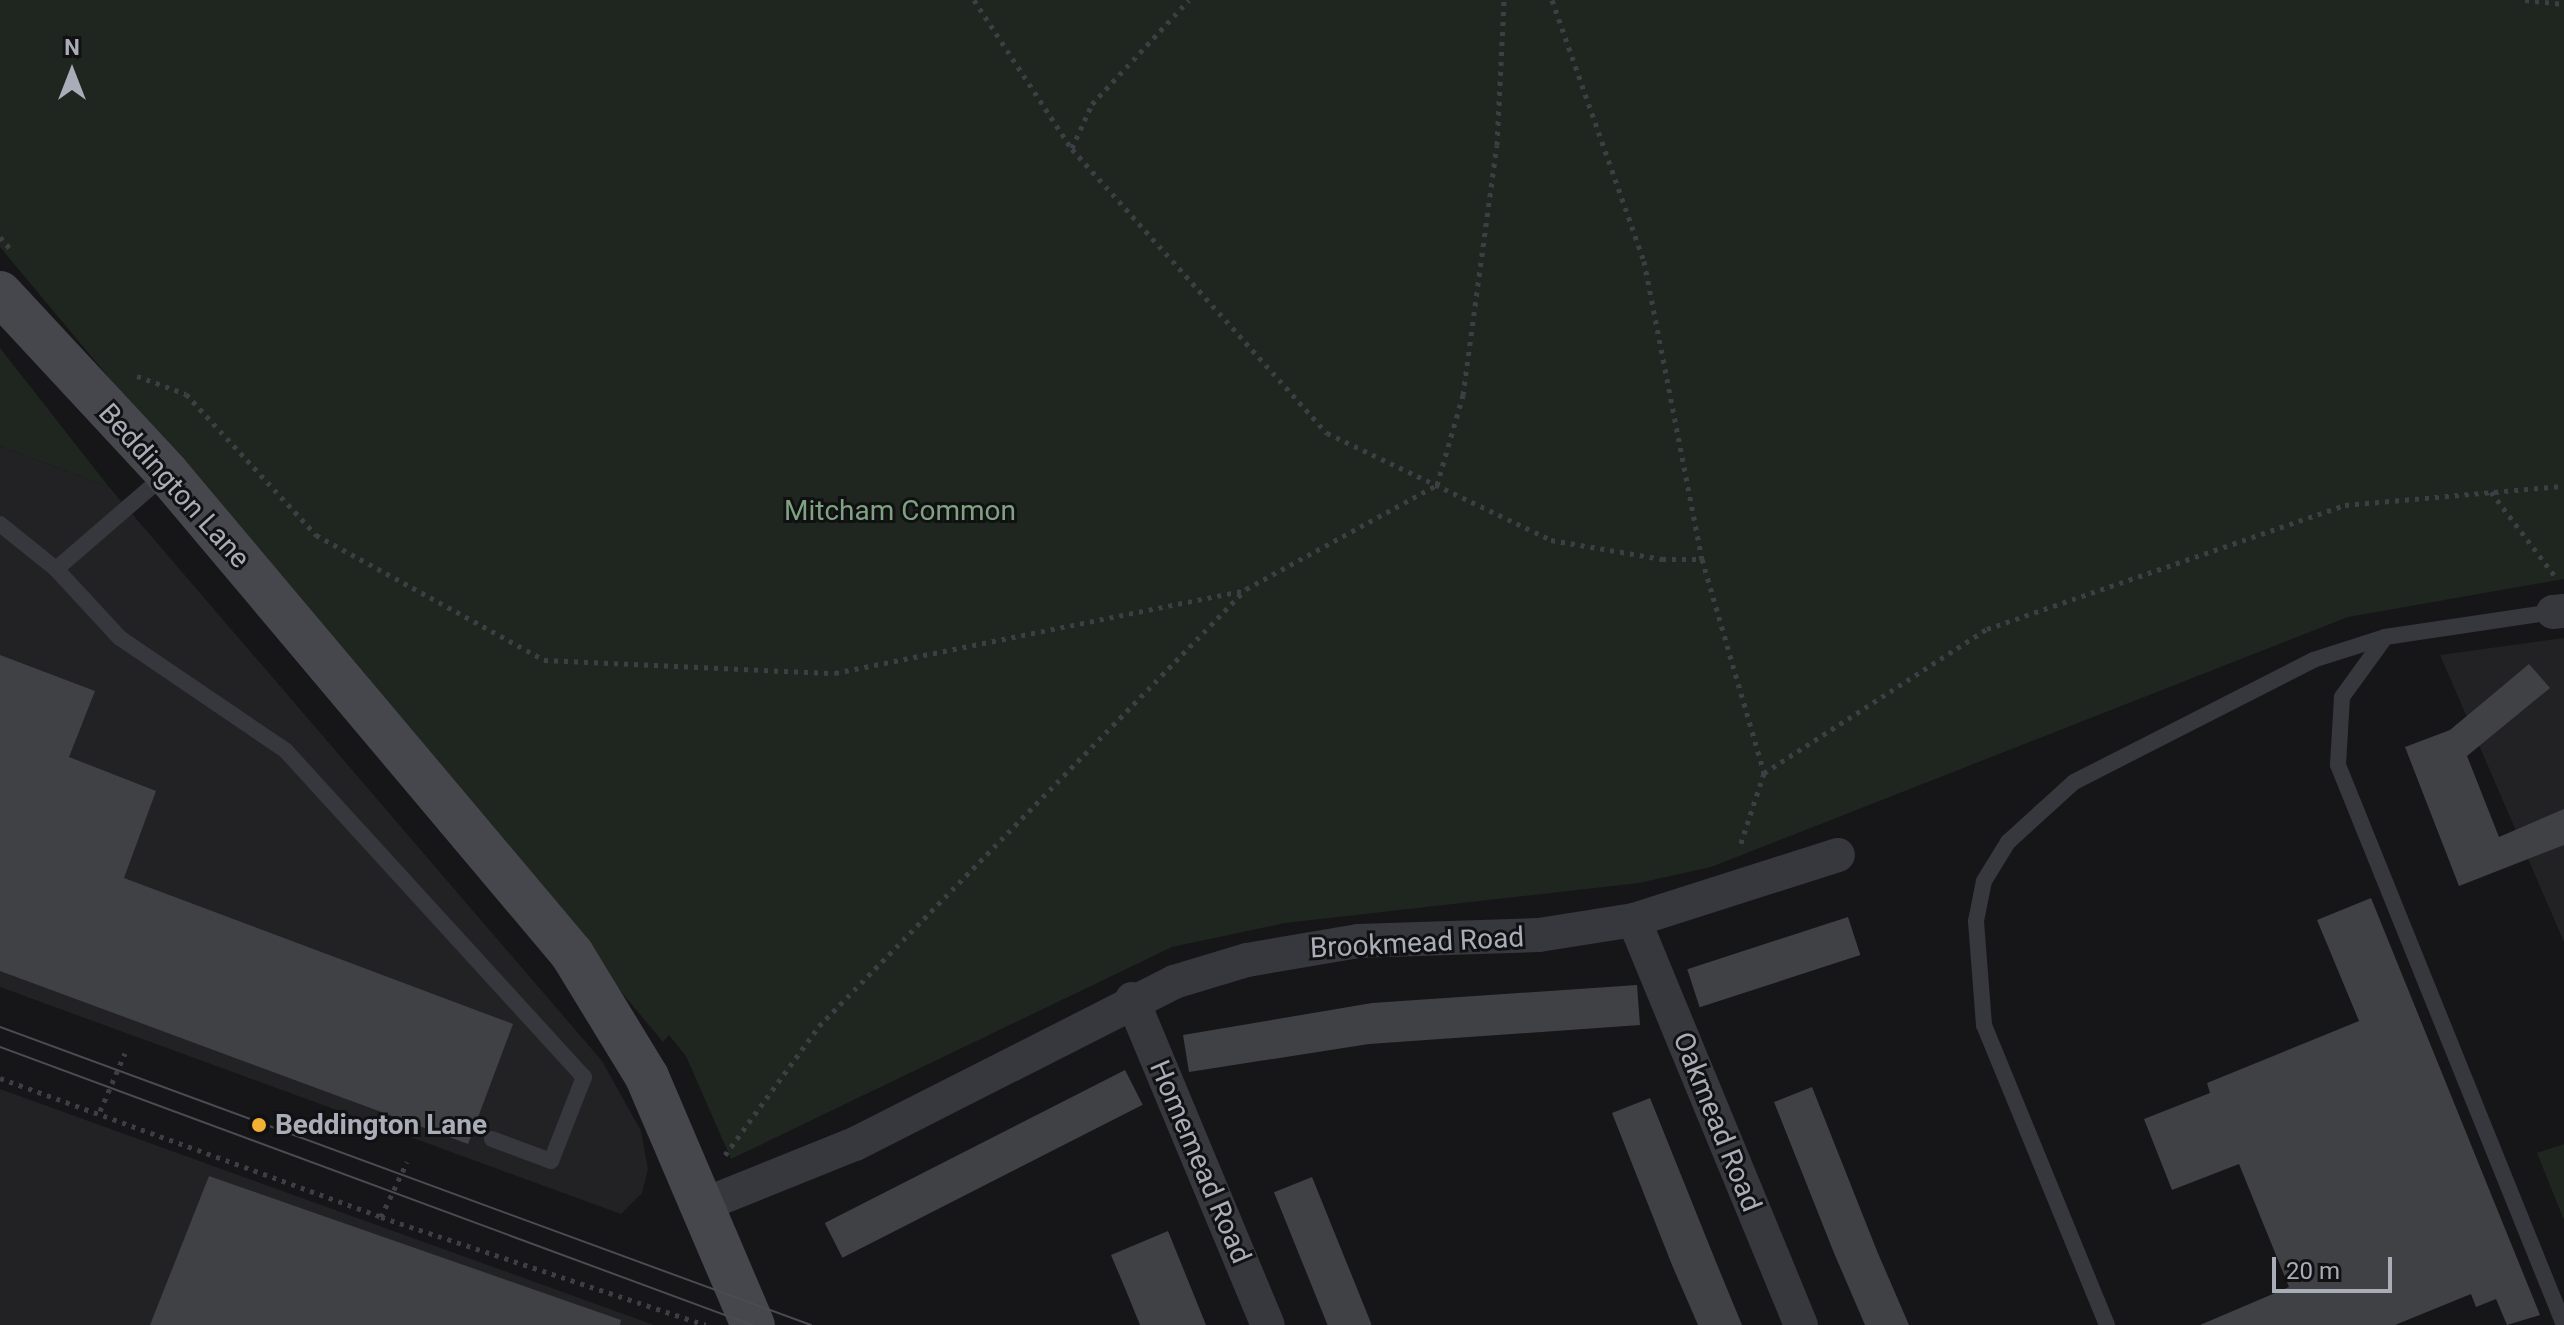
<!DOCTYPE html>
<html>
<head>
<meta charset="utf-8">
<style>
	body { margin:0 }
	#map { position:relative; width:2564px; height:1325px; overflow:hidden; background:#161618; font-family:Roboto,sans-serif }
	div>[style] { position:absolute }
	.built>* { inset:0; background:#222225 }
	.green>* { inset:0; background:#1e261f }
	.building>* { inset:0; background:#404145; transform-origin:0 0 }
	.path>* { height:5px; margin-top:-2.5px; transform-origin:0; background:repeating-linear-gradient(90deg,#3d3f44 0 4px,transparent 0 10px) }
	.service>* { height:16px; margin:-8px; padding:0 8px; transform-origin:8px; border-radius:8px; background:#37383d }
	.minor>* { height:34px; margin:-17px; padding:0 17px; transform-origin:17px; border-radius:17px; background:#37383d }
	.secondary>* { height:44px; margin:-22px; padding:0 22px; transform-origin:22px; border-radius:22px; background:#45474d }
	.tram>* { height:2px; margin:-1px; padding:0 1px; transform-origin:1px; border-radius:1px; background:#4a4c52 }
	.dots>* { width:22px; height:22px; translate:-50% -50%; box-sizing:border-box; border:4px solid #111113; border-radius:50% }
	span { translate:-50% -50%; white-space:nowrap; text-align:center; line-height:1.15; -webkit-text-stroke:6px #111113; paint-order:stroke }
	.street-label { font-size:28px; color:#a8adb8 }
	.park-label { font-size:28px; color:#7fa381 }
	.poi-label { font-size:28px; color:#a8adb8; font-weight:700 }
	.left { translate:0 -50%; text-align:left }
	.north { position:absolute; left:32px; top:32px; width:80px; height:80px; -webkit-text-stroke:6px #111113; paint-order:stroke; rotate:0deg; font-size:22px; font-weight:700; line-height:32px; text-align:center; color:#a8adb8 }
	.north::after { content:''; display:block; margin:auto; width:28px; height:36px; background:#a8adb8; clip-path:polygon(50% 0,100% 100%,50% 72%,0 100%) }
	.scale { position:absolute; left:2272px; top:1257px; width:120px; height:36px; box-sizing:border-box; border:4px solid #a8adb8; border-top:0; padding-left:10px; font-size:24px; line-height:28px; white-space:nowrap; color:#a8adb8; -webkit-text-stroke:6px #111113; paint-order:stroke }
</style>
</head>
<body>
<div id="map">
	<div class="built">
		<i style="clip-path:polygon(0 446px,109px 487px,602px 1061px,641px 1131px,648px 1169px,642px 1193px,621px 1214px,0 987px)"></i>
		<i style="clip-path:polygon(2564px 638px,2564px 942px,2440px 655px)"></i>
		<i style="clip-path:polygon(0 1089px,654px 1325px,0 1325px)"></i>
	</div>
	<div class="green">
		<i style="clip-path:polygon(0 0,2564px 0,2564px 579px,2348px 617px,1711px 867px,1639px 883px,1285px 923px,1172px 947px,731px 1159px,686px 1056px,669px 1035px,663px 1042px,0 247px)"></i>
		<i style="clip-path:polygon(0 348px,109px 487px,0 446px)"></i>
		<i style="clip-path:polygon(2564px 1144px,2564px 1220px,2537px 1153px)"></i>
	</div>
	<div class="building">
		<i style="clip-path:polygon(0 655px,95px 691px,69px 757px,156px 791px,124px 878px,513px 1024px,468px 1144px,0 971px)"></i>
		<i style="clip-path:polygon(2529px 664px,2550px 688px,2467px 756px,2499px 837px,2564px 809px,2564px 845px,2459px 886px,2405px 747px,2450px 730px)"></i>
		<i style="clip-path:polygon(2371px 898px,2540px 1315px,2507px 1325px,2496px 1299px,2476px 1307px,2471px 1294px,2395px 1325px,2200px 1325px,2289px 1287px,2239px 1164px,2172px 1190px,2144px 1119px,2210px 1093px,2207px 1083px,2359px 1021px,2317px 920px)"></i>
		<i style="left:1848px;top:917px;width:40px;height:169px;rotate:72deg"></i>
		<i style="clip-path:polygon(1637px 985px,1640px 1025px,1369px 1044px,1189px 1072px,1183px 1035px,1372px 1003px)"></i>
		<i style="left:1125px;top:1070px;width:39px;height:337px;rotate:63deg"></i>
		<i style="clip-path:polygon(1812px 1087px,1877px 1251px,1909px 1325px,1865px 1325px,1834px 1253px,1774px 1102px)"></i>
		<i style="clip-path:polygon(1650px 1098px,1716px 1262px,1742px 1325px,1698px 1325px,1672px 1265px,1612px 1113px)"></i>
		<i style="clip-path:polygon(209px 1176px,621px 1320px,620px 1325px,150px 1325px)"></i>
		<i style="left:1312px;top:1177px;width:159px;height:41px;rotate:68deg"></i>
		<i style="clip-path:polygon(1168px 1231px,1206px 1325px,1140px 1325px,1127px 1293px,1111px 1255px)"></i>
	</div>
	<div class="path">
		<i style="left:974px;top:0;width:178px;rotate:56.7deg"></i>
		<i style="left:1072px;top:149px;width:382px;rotate:48.1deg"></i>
		<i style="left:1327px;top:433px;width:248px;rotate:25.5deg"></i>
		<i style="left:1551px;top:540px;width:113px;rotate:9.7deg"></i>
		<i style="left:1662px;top:559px;width:40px"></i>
		<i style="left:1552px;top:0;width:277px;rotate:70.6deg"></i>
		<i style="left:1644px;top:261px;width:304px;rotate:79deg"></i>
		<i style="left:1702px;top:559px;width:223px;rotate:73.8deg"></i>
		<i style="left:1764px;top:773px;width:80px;rotate:108.2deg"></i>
		<i style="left:2525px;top:0;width:39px;rotate:6deg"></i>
		<i style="left:1072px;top:148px;width:48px;rotate:-65.6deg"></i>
		<i style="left:1092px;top:104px;width:142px;rotate:-47deg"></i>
		<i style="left:0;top:237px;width:18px;rotate:49deg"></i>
		<i style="left:137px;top:376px;width:52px;rotate:20.2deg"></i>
		<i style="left:186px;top:394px;width:192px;rotate:47.3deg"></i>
		<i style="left:316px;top:535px;width:260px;rotate:28.7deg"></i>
		<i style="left:544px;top:660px;width:291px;rotate:2.6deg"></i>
		<i style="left:835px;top:673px;width:418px;rotate:-11.4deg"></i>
		<i style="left:2491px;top:492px;width:104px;rotate:52.8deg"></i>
		<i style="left:1764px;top:773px;width:265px;rotate:-32.9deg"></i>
		<i style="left:1987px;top:629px;width:379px;rotate:-19.1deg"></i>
		<i style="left:2345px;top:505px;width:220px;rotate:-5deg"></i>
		<i style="left:0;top:1078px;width:406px;rotate:20deg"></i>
		<i style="left:381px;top:1217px;width:342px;rotate:18.4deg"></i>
		<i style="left:100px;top:1111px;width:63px;rotate:-66.7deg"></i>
		<i style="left:725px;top:1155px;width:160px;rotate:-53.9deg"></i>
		<i style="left:819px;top:1026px;width:611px;rotate:-45.66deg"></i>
		<i style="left:1246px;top:589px;width:217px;rotate:-28.6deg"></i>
		<i style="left:1437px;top:485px;width:94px;rotate:-73.9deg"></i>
		<i style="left:1463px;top:395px;width:252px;rotate:-82.3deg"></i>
		<i style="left:1497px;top:145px;width:145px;rotate:-87.2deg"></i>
		<i style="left:381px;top:1217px;width:61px;rotate:-64.7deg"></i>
	</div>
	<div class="service">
		<i style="left:165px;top:475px;width:144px;rotate:139.2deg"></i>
		<i style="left:56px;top:569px;width:94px;rotate:47.2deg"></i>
		<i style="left:120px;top:638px;width:201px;rotate:34.2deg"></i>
		<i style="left:286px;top:751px;width:442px;rotate:47.6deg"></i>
		<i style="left:584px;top:1077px;width:90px;rotate:111.4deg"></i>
		<i style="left:551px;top:1161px;width:63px;rotate:-159.6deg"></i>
		<i style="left:0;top:524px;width:72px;rotate:38.8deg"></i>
		<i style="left:2384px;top:639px;width:72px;rotate:125.9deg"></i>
		<i style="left:2342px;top:697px;width:68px;rotate:93.4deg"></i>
		<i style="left:2338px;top:765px;width:604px;rotate:68.02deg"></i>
		<i style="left:2107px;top:1325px;width:324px;rotate:-112.3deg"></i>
		<i style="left:1984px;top:1025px;width:104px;rotate:-94.4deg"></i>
		<i style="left:1976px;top:921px;width:41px;rotate:-78.7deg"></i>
		<i style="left:1984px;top:881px;width:46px;rotate:-58.4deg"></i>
		<i style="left:2008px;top:842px;width:89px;rotate:-42.3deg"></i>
		<i style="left:2074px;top:782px;width:268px;rotate:-27deg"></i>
		<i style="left:2313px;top:660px;width:76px;rotate:-17.7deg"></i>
		<i style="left:2385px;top:637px;width:170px;rotate:-8.5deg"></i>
	</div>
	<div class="minor">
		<i style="left:2553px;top:612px;width:11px;rotate:-5deg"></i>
		<i style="left:1634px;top:920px;width:438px;rotate:67.6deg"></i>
		<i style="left:1132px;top:999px;width:353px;rotate:67.4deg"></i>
		<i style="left:703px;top:1205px;width:164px;rotate:-21.9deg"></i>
		<i style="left:855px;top:1144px;width:358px;rotate:-26.9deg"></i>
		<i style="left:1174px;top:982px;width:76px;rotate:-16.8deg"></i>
		<i style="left:1247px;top:960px;width:113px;rotate:-9.7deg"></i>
		<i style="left:1358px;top:941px;width:181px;rotate:-1.9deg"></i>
		<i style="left:1539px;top:935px;width:96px;rotate:-9deg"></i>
		<i style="left:1634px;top:920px;width:214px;rotate:-17.7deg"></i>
	</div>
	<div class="secondary">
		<i style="left:0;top:293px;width:246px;rotate:47.1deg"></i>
		<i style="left:167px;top:473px;width:629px;rotate:49.9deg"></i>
		<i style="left:572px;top:954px;width:144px;rotate:58.6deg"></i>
		<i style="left:647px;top:1077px;width:270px;rotate:66.9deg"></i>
	</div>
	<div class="tram">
		<i style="left:0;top:1027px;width:864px;rotate:20.18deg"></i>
		<i style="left:0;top:1047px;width:802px;rotate:20.29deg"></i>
	</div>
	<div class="dots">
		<i style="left:259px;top:1125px;background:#f2b134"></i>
	</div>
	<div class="street-label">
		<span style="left:174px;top:486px;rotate:48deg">Beddington Lane</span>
		<span style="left:1417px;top:943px;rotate:-3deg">Brookmead Road</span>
		<span style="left:1717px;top:1122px;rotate:68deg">Oakmead Road</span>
		<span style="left:1200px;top:1162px;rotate:67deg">Homemead Road</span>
	</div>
	<div class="park-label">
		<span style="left:900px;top:511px">Mitcham Common</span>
	</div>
	<div class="poi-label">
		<span class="left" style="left:275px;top:1125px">Beddington Lane</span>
	</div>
	<div class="north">N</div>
	<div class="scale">20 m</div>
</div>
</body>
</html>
